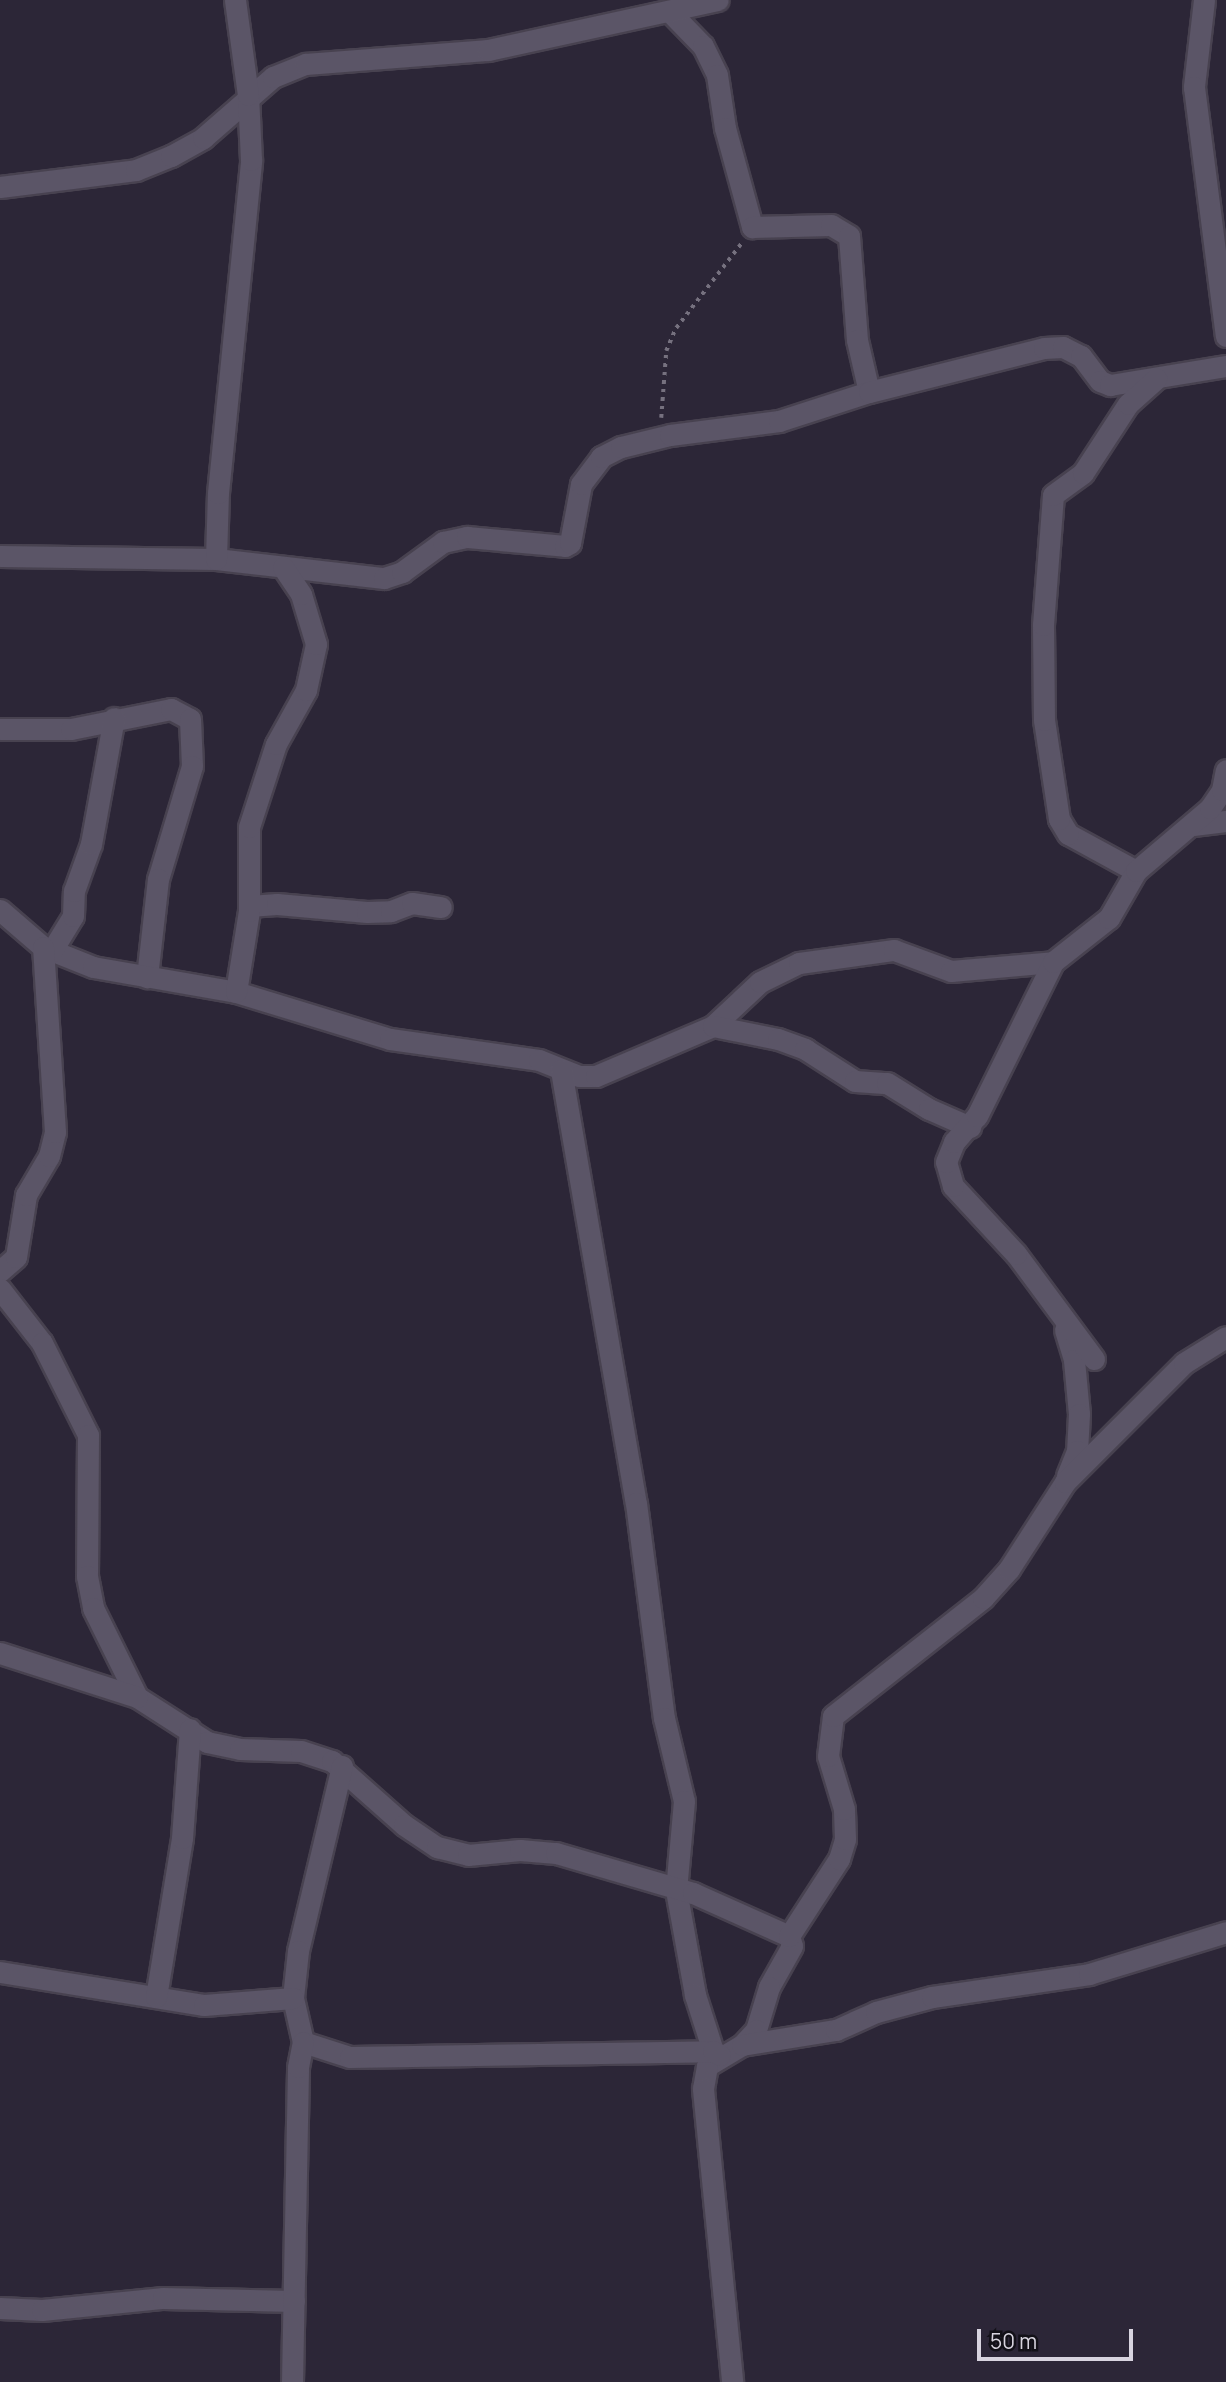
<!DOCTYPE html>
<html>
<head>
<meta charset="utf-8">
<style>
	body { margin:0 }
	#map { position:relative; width:1226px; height:2382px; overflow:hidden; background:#2c2637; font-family:Manrope,sans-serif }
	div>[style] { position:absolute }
	.path>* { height:3.5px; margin-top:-1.75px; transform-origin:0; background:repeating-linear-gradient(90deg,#76717f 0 3.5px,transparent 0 8.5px) }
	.roads { filter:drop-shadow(2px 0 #484250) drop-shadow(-2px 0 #484250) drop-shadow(0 2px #484250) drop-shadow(0 -2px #484250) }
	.minor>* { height:21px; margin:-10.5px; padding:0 10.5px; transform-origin:10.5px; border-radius:10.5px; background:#5b5567 }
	span { translate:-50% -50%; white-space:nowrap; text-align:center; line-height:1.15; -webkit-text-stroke:5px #131118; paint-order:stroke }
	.scale { position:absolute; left:977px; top:2329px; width:156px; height:32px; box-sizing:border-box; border:4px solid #d8d4df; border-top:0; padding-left:9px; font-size:21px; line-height:24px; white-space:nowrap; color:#d8d4df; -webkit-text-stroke:5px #131118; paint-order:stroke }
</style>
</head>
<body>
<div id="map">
	<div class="path">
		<i style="left:661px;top:418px;width:67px;rotate:-85.7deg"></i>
		<i style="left:666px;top:351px;width:25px;rotate:-67deg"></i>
		<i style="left:676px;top:328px;width:106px;rotate:-52.3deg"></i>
	</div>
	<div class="roads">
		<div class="minor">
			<i style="left:1204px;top:0;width:88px;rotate:96.6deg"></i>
			<i style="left:1194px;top:87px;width:251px;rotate:82.7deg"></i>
			<i style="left:670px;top:12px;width:47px;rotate:45.9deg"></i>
			<i style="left:703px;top:46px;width:32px;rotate:64deg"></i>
			<i style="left:717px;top:75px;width:54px;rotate:81.4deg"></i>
			<i style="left:725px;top:128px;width:103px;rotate:74.7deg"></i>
			<i style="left:752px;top:227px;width:79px;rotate:-1.5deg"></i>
			<i style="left:831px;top:225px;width:21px;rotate:31deg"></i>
			<i style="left:849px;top:236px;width:104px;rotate:85.6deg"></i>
			<i style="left:857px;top:340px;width:53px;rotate:77deg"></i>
			<i style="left:0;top:187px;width:137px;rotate:-7.1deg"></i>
			<i style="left:136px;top:170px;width:38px;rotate:-22deg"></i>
			<i style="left:171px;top:156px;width:37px;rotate:-29deg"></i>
			<i style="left:203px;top:138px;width:93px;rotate:-41.1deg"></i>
			<i style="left:273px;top:77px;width:35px;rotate:-22deg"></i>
			<i style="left:306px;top:64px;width:183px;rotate:-4.4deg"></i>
			<i style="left:488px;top:50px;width:235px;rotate:-12.3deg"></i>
			<i style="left:0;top:556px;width:216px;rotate:0.8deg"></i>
			<i style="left:216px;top:559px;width:169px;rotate:6.5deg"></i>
			<i style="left:384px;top:578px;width:19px;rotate:-18deg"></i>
			<i style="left:402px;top:572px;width:51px;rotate:-36.2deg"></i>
			<i style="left:443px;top:542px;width:25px;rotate:-12deg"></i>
			<i style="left:467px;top:537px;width:98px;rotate:5.2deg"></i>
			<i style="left:565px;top:546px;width:6px;rotate:-31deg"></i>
			<i style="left:570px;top:543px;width:60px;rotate:-79.4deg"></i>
			<i style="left:581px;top:484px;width:34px;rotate:-53deg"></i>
			<i style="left:601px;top:457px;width:22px;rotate:-27deg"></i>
			<i style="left:621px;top:447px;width:50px;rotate:-13.8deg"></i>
			<i style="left:670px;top:435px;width:110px;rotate:-7.3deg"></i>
			<i style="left:779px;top:421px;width:95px;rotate:-17.9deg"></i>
			<i style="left:869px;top:392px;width:180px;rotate:-14.1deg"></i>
			<i style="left:1044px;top:348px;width:19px;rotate:-3deg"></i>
			<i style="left:1063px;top:347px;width:20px;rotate:27deg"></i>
			<i style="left:1081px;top:356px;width:31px;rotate:53deg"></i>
			<i style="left:1100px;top:381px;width:11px;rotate:22deg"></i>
			<i style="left:1110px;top:385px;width:118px;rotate:-9.3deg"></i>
			<i style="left:216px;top:559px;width:66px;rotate:-88.3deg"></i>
			<i style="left:218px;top:493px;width:335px;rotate:-84.3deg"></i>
			<i style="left:251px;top:160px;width:65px;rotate:-92.6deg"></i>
			<i style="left:248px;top:95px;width:96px;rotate:-97.8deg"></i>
			<i style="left:0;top:729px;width:71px"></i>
			<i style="left:71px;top:729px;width:102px;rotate:-11.3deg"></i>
			<i style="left:171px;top:709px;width:21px;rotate:28deg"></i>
			<i style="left:190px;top:719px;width:47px;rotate:87.6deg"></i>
			<i style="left:192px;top:766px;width:118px;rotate:106.7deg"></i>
			<i style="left:158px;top:879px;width:99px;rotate:96.4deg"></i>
			<i style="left:1193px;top:825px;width:33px;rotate:-7deg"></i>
			<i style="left:1136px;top:871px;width:77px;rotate:-151.4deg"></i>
			<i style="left:1068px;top:834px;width:17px;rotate:-121deg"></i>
			<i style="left:1059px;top:819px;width:100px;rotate:-98.6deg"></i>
			<i style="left:1044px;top:720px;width:95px;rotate:-90.6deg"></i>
			<i style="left:1043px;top:625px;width:130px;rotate:-85.6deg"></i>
			<i style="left:1053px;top:495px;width:37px;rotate:-36deg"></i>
			<i style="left:1083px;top:473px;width:82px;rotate:-56.9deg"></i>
			<i style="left:1128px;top:404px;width:38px;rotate:-42deg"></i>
			<i style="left:249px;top:906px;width:28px;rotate:-4deg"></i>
			<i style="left:277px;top:904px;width:90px;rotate:5.1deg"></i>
			<i style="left:367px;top:912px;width:24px;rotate:-2deg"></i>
			<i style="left:391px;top:911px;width:22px;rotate:-21deg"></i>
			<i style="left:412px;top:903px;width:29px;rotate:8deg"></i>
			<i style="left:0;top:910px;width:57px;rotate:40.7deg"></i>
			<i style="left:43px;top:947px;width:54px;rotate:21.8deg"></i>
			<i style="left:93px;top:967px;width:145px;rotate:9.9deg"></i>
			<i style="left:236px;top:992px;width:161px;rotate:17deg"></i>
			<i style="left:390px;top:1039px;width:150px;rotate:8deg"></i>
			<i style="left:539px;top:1060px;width:43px;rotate:21.8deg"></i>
			<i style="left:579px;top:1076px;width:17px"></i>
			<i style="left:596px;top:1076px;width:127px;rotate:-23.1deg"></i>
			<i style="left:713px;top:1026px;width:64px;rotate:-43.1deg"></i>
			<i style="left:760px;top:982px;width:43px;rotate:-26deg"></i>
			<i style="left:799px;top:963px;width:96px;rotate:-7.8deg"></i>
			<i style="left:894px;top:950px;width:61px;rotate:20.2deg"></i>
			<i style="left:951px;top:971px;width:102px;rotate:-5deg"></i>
			<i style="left:51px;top:952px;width:42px;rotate:-58.6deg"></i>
			<i style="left:73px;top:916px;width:25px;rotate:-88deg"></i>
			<i style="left:74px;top:891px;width:50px;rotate:-70.1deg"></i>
			<i style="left:91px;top:844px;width:128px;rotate:-79.7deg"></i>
			<i style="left:236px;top:992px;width:82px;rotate:-80.9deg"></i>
			<i style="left:249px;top:911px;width:84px;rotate:-90deg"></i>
			<i style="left:249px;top:827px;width:87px;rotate:-72deg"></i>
			<i style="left:276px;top:744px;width:62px;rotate:-60.9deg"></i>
			<i style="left:306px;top:690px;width:47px;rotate:-77.7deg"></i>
			<i style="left:316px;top:644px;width:52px;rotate:-106.7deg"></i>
			<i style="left:301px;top:594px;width:32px;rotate:-124deg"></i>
			<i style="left:713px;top:1026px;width:66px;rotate:11.3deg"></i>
			<i style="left:778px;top:1039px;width:29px;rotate:20deg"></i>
			<i style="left:805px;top:1049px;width:59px;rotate:32.6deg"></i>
			<i style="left:855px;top:1081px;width:32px;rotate:4deg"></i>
			<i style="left:887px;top:1083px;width:49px;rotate:31.8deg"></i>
			<i style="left:929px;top:1109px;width:45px;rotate:23.7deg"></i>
			<i style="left:561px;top:1070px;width:439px;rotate:80.2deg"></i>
			<i style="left:636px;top:1503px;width:217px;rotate:82.6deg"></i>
			<i style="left:664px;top:1718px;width:85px;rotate:76.5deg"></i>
			<i style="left:684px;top:1801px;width:89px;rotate:95.1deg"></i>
			<i style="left:676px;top:1890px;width:107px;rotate:79.7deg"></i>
			<i style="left:695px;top:1995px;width:59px;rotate:72.2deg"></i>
			<i style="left:0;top:1271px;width:21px;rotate:-41deg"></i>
			<i style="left:16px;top:1257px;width:63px;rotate:-80.8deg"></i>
			<i style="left:26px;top:1195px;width:45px;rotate:-59.5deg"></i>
			<i style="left:49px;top:1156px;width:25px;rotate:-76deg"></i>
			<i style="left:55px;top:1132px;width:185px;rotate:-93.7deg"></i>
			<i style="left:0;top:1289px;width:68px;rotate:52.1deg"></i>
			<i style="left:42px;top:1343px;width:103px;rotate:63.4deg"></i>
			<i style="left:88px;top:1435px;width:141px;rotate:90.4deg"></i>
			<i style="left:87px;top:1576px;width:33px;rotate:79deg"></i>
			<i style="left:93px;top:1608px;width:99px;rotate:63.7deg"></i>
			<i style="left:137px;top:1697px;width:83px;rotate:32.7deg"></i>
			<i style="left:207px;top:1742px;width:34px;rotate:12deg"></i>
			<i style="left:240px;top:1749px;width:61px;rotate:1.9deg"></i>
			<i style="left:301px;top:1751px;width:33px;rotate:18deg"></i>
			<i style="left:332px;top:1761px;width:96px;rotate:41.6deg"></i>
			<i style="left:404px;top:1825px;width:40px;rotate:34deg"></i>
			<i style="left:437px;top:1847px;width:32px;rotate:14deg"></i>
			<i style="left:468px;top:1855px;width:52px;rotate:-5.5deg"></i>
			<i style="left:520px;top:1850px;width:36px;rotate:5deg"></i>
			<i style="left:556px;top:1853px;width:143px;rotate:16.3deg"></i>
			<i style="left:693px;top:1893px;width:105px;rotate:24.1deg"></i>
			<i style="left:789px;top:1936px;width:10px;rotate:73deg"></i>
			<i style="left:792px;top:1946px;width:47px;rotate:119.3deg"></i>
			<i style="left:769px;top:1987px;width:45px;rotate:106.8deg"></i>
			<i style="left:756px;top:2030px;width:21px;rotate:133deg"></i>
			<i style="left:742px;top:2045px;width:41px;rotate:149deg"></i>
			<i style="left:707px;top:2066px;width:23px;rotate:100deg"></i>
			<i style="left:703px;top:2089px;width:294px;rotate:84.3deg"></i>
			<i style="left:1065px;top:1330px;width:31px;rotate:73deg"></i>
			<i style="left:1074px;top:1360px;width:54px;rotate:84.7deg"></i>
			<i style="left:1079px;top:1414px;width:37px;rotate:93deg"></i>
			<i style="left:1077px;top:1451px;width:27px;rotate:112deg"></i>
			<i style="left:1094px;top:1359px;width:131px;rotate:-126.6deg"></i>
			<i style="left:1016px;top:1254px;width:93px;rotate:-132.8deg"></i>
			<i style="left:953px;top:1186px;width:25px;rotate:-106deg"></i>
			<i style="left:946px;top:1162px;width:22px;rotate:-68deg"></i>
			<i style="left:954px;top:1142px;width:35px;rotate:-49deg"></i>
			<i style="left:977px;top:1116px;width:172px;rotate:-63.7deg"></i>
			<i style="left:1053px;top:962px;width:71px;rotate:-38.2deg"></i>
			<i style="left:1109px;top:918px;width:54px;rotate:-60.1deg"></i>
			<i style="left:1136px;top:871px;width:97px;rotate:-40.4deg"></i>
			<i style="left:1210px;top:808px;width:22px;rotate:-56deg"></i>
			<i style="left:1222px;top:790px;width:20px;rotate:-79deg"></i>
			<i style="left:0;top:1653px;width:144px;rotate:17.8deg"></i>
			<i style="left:342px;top:1766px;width:190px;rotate:103.4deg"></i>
			<i style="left:298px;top:1951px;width:47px;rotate:96.1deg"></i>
			<i style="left:293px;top:1998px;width:45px;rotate:77.2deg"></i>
			<i style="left:303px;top:2042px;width:49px;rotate:17.7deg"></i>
			<i style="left:350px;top:2057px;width:363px;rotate:-0.9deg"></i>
			<i style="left:713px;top:2051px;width:8px;rotate:30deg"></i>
			<i style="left:789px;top:1936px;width:92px;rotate:-57deg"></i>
			<i style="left:839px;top:1859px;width:21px;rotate:-73deg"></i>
			<i style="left:845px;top:1839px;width:30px;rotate:-92deg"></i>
			<i style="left:844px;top:1809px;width:55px;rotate:-106.8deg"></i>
			<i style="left:828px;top:1756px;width:40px;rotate:-82.9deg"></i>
			<i style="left:833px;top:1716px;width:191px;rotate:-38.2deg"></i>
			<i style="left:983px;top:1598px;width:39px;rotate:-48deg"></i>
			<i style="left:1009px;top:1569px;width:103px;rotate:-57.2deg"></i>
			<i style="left:1065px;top:1482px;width:168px;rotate:-45deg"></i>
			<i style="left:1184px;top:1363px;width:49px;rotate:-31.8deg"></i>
			<i style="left:0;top:1972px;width:207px;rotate:9.2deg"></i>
			<i style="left:204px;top:2005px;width:89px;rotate:-4.5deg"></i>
			<i style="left:156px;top:1997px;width:161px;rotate:-80.7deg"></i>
			<i style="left:182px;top:1838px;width:109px;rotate:-85.8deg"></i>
			<i style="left:742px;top:2045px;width:95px;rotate:-9.1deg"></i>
			<i style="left:836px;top:2030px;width:44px;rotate:-24.2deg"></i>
			<i style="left:876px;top:2012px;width:58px;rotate:-15deg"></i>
			<i style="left:932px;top:1997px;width:159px;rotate:-8.3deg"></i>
			<i style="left:1089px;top:1974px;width:143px;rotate:-17deg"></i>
			<i style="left:0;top:2308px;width:42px;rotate:2.7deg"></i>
			<i style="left:42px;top:2310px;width:122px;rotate:-5.7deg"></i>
			<i style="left:163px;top:2298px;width:131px;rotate:1.3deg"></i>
			<i style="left:292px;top:2382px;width:315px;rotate:-88.9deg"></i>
			<i style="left:298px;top:2067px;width:25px;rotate:-79deg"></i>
		</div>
	</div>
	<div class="scale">50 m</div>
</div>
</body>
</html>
